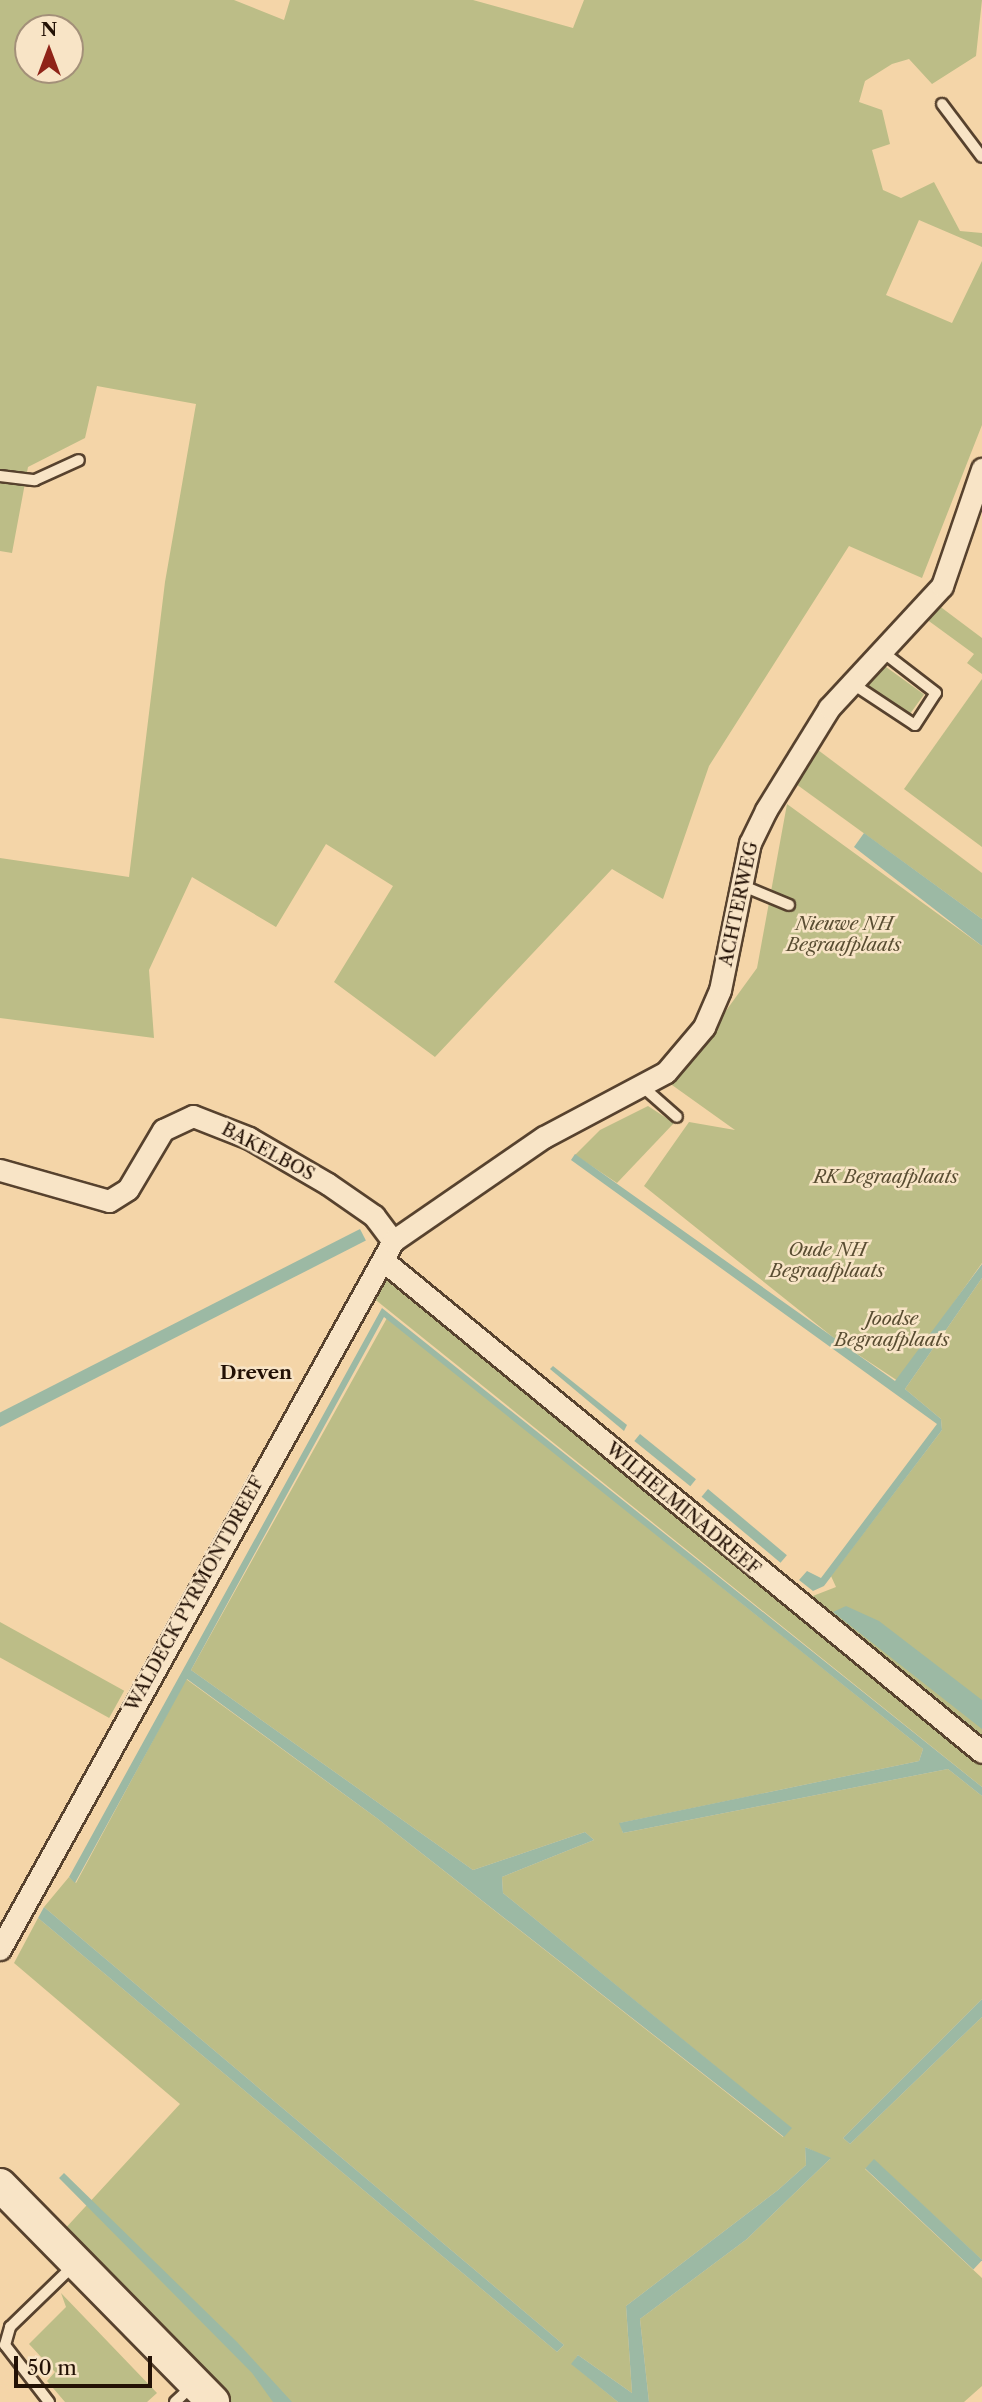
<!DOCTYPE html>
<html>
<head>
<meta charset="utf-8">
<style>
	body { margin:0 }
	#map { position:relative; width:982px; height:2402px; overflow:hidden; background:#f4d5a8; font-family:"Libre Caslon Text",serif }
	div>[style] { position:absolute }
	.green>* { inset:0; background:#bcbd87; transform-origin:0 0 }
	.water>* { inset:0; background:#9cb9a4; transform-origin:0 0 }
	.roads { filter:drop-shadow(2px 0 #57422e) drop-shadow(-2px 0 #57422e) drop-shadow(0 2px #57422e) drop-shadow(0 -2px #57422e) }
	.lane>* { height:10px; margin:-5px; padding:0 5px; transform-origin:5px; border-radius:5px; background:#f8e4c6 }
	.street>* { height:21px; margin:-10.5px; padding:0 10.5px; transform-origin:10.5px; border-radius:10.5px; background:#f8e4c6 }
	.secondary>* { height:32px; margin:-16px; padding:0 16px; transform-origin:16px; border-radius:16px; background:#f8e4c6 }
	span { translate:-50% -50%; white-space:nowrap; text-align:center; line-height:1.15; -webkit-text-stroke:5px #f8e4c6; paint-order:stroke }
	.street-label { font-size:18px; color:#231105 }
	.park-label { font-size:18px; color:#594d32; font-style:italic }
	.neighbourhood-label { font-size:19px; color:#231105; font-weight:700 }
	.north { position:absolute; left:14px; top:14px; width:70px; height:70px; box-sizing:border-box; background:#f8e4c6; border:2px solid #a39079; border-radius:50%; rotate:0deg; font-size:19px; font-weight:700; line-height:28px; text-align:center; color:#231105 }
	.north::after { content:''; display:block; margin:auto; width:24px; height:32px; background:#8f2418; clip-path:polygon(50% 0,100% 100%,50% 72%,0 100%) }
	.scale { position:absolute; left:14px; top:2356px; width:138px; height:32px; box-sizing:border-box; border:4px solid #231105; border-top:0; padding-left:9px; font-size:21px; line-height:24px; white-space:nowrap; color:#231105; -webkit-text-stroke:5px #f8e4c6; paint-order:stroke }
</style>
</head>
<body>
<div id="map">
	<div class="green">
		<i style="clip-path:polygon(evenodd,0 0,234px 0,284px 20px,290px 0,473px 0,573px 28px,584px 0,982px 0,976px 56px,932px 84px,909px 59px,892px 64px,865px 81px,859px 102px,882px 110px,890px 144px,872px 150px,883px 190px,901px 198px,934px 182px,960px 231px,982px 233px,982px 247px,919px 220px,886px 295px,952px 323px,982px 261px,982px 425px,922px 578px,849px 546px,709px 766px,663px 899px,612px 869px,435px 1057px,334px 982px,393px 886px,326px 844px,276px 927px,192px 877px,149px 970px,154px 1038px,0 1018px,0 858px,129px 877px,165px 582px,196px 404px,97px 386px,85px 438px,28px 467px,12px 553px,0 551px,0 0,28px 28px,70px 28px,70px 70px,28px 70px,28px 28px)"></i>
		<i style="clip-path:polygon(938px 605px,982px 638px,982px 674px,967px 663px,974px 654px,922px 616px)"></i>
		<i style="left:882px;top:664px;width:52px;height:26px;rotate:36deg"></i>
		<i style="clip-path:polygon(982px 679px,982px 847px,904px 789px)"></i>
		<i style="clip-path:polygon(814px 747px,982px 873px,982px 919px,796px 784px)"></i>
		<i style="clip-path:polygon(787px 804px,982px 946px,982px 1263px,898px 1381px,839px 1342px,644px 1186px,689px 1122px,735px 1130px,672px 1085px,757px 968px)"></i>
		<i style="clip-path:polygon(648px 1106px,674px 1123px,617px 1183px,575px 1155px,600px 1130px)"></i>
		<i style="clip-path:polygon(982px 1278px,982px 1741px,800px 1601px,836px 1587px,831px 1576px,942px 1430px,941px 1419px,905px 1389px)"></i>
		<i style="clip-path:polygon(386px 1280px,982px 1765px,982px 1787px,372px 1297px)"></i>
		<i style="clip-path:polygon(387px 1318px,923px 1749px,919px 1761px,620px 1823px,623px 1833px,948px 1769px,982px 1796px,982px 1999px,843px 2138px,850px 2144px,982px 2017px,982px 2260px,874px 2160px,865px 2169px,982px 2278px,982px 2386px,964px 2402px,649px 2402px,640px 2319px,747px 2239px,830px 2159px,805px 2147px,806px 2165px,778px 2190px,626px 2306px,632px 2393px,578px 2355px,572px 2364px,618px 2402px,230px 2402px,62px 2232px,180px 2104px,14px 1963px,38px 1918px,557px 2352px,564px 2345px,44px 1907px,69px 1877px,76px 1883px,186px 1679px,378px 1819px,783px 2137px,791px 2128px,503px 1893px,502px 1877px,594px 1840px,585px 1832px,473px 1870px,191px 1670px)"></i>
		<i style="left:0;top:1622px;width:142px;height:31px;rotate:29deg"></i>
		<i style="clip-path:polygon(61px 2293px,157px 2393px,147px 2402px,65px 2402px,47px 2381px,55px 2372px,29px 2344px,66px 2307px)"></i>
	</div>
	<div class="water">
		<i style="clip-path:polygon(864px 833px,982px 919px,982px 946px,854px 847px)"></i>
		<i style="clip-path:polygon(575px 1154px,895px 1381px,982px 1264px,982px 1278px,905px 1389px,941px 1419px,942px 1430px,824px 1586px,813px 1591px,799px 1580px,807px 1571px,821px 1578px,937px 1424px,571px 1160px)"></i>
		<i style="left:360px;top:1229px;width:13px;height:748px;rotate:63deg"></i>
		<i style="clip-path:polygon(382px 1308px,982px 1787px,982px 1796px,948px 1769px,623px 1833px,619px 1823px,919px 1761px,923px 1749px,384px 1317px,191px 1670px,473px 1870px,585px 1832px,594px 1840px,502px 1877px,503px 1893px,792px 2128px,784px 2137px,378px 1819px,187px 1679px,75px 1883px,69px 1877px)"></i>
		<i style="clip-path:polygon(553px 1366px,627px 1425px,624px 1431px,550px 1369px)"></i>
		<i style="left:640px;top:1434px;width:72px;height:9px;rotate:39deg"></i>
		<i style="left:708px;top:1489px;width:103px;height:10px;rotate:40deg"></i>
		<i style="clip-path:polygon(846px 1606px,879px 1621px,982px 1700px,982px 1729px,833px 1612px)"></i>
		<i style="clip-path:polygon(44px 1907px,564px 2345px,557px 2352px,38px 1918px)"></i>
		<i style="clip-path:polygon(982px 1999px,982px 2017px,850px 2144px,843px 2138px)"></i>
		<i style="clip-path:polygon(805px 2147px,831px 2158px,747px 2239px,640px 2319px,649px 2402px,618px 2402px,571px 2364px,578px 2355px,632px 2393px,626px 2306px,778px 2190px,806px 2165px)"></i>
		<i style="left:874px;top:2159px;width:148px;height:13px;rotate:43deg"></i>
		<i style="clip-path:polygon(64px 2173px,237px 2342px,292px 2402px,273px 2402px,252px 2373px,59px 2178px)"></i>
	</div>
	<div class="roads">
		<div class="lane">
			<i style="left:942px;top:104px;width:66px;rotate:53deg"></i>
			<i style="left:0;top:476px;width:35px;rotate:7deg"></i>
			<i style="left:35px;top:480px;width:48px;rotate:-24.4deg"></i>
			<i style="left:853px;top:684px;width:74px;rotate:33.5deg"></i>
			<i style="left:915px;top:725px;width:38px;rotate:-57deg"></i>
			<i style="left:936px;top:693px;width:66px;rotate:-142.4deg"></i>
			<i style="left:741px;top:885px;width:52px;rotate:22.6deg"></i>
			<i style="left:643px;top:1087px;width:45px;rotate:41.4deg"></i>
			<i style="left:49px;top:2402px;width:72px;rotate:-127.7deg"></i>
			<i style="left:5px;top:2345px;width:19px;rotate:-74deg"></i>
			<i style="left:10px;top:2327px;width:91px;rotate:-44.1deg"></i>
			<i style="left:175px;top:2402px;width:23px;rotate:-43deg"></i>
		</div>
		<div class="street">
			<i style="left:0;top:1170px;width:113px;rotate:15.9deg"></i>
			<i style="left:109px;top:1201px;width:22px;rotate:-32deg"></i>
			<i style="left:128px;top:1189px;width:69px;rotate:-59.3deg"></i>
			<i style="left:163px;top:1130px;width:33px;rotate:-25deg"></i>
			<i style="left:193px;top:1116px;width:60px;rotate:21.4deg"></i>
			<i style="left:249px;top:1138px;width:91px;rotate:30.2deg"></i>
			<i style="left:328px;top:1184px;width:56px;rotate:34.8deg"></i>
			<i style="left:374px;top:1216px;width:31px;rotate:53deg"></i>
			<i style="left:385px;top:1262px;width:772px;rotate:39.38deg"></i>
			<i style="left:0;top:1949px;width:810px;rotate:-60.97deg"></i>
			<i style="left:393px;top:1241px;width:183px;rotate:-34.6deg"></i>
			<i style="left:544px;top:1137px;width:138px;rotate:-28deg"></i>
			<i style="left:666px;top:1072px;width:59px;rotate:-49.8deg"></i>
			<i style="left:704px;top:1027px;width:40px;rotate:-66.6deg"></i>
			<i style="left:720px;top:990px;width:150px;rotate:-78.5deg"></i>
			<i style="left:750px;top:843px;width:37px;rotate:-64deg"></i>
			<i style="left:766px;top:810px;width:120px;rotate:-58.3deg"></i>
			<i style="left:829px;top:708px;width:166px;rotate:-47.2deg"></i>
			<i style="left:942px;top:586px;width:124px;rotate:-71.1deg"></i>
		</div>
		<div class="secondary">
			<i style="left:0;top:2185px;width:304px;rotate:45.5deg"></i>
		</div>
	</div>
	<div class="street-label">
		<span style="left:739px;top:904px;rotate:-78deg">ACHTERWEG</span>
		<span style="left:268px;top:1152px;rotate:28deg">BAKELBOS</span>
		<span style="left:683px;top:1509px;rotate:40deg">WILHELMINADREEF</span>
		<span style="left:195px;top:1594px;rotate:-61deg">WALDECK PYRMONTDREEF</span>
	</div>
	<div class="park-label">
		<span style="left:844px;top:935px">Nieuwe NH<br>Begraafplaats</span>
		<span style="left:886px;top:1177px">RK Begraafplaats</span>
		<span style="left:827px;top:1261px">Oude NH<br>Begraafplaats</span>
		<span style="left:892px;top:1330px">Joodse<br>Begraafplaats</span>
	</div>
	<div class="neighbourhood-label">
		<span style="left:256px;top:1373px">Dreven</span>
	</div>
	<div class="north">N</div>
	<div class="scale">50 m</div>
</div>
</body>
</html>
